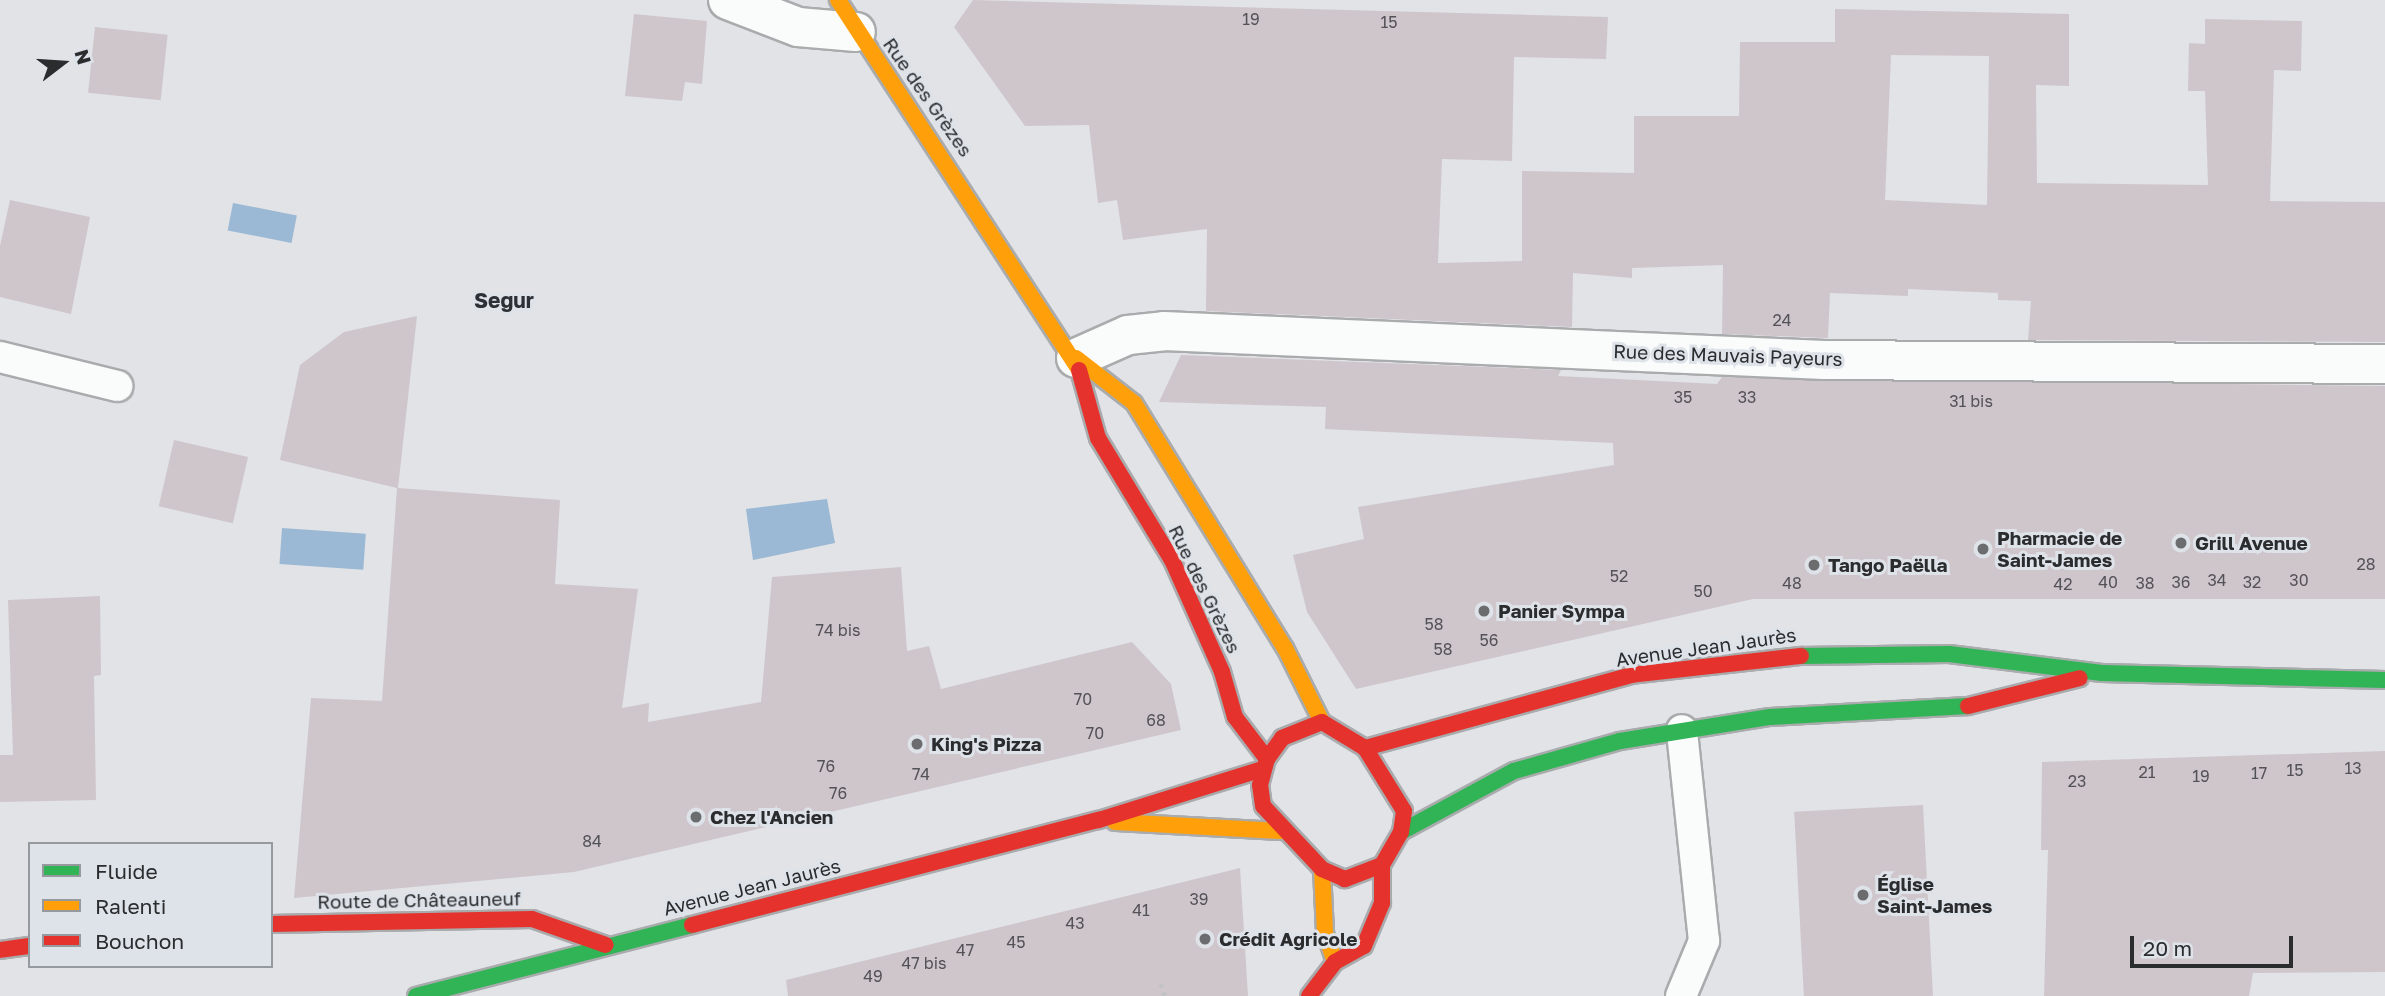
<!DOCTYPE html>
<html>
<head>
<meta charset="utf-8">
<style>
	body { margin:0 }
	#map { position:relative; width:2385px; height:996px; overflow:hidden; background:#e1e3e6; font-family:"Golos Text",sans-serif }
	div>[style] { position:absolute }
	.water>* { inset:0; background:#9bb8d4; transform-origin:0 0 }
	.building>* { inset:0; background:#cfc6cc; transform-origin:0 0 }
	.path>* { height:4.5px; margin-top:-2.25px; transform-origin:0; background:repeating-linear-gradient(90deg,#c1c2c3 0 3.5px,transparent 0 8.5px) }
	.roads { filter:drop-shadow(2px 0 #a9abad) drop-shadow(-2px 0 #a9abad) drop-shadow(0 2px #a9abad) drop-shadow(0 -2px #a9abad) }
	.lane>* { height:30px; margin:-15px; padding:0 15px; transform-origin:15px; border-radius:15px; background:#fafbfb }
	.street>* { height:38px; margin:-19px; padding:0 19px; transform-origin:19px; border-radius:19px; background:#fafbfb }
	.fast>* { height:16px; margin:-8px; padding:0 8px; transform-origin:8px; border-radius:8px; background:#30b455 }
	.slow>* { height:16px; margin:-8px; padding:0 8px; transform-origin:8px; border-radius:8px; background:#ff9f0a }
	.jam>* { height:16px; margin:-8px; padding:0 8px; transform-origin:8px; border-radius:8px; background:#e5322d }
	.dots>* { width:19px; height:19px; translate:-50% -50%; box-sizing:border-box; border:4px solid #dee2e9; border-radius:50% }
	span { translate:-50% -50%; white-space:nowrap; text-align:center; line-height:1.15; -webkit-text-stroke:6px #dee2e9; paint-order:stroke }
	.number-label { font-size:16px; color:#535256 }
	.number-label span { -webkit-text-stroke-width:0 }
	.street-label { font-size:19px; color:#2a2c2e }
	.poi-label { font-size:19px; color:#2a2c2e; font-weight:700 }
	.left { translate:0 -50%; text-align:left }
	.neighbourhood-label { font-size:21px; color:#2d3035; font-weight:700 }
	.legend { position:absolute; left:28px; top:842px; width:245px; height:126px; box-sizing:border-box; background:#dee2e9; border:2px solid #96999e; margin:0; padding:9px 12px; list-style:none; font-size:21px; color:#2a2c2e }
	.legend li { display:flex; align-items:center; gap:14px; height:35px }
	.legend b { width:35px; border:2px solid #96999e }
	.north { position:absolute; left:28px; top:28px; width:70px; height:70px; -webkit-text-stroke:5px #dee2e9; paint-order:stroke; rotate:73deg; font-size:19px; font-weight:700; line-height:28px; text-align:center; color:#2a2c2e }
	.north::after { content:''; display:block; margin:auto; width:24px; height:32px; background:#2a2c2e; clip-path:polygon(50% 0,100% 100%,50% 72%,0 100%) }
	.scale { position:absolute; left:2130px; top:936px; width:163px; height:32px; box-sizing:border-box; border:4px solid #2a2c2e; border-top:0; padding-left:9px; font-size:21px; line-height:24px; white-space:nowrap; color:#2a2c2e; -webkit-text-stroke:5px #dee2e9; paint-order:stroke }
</style>
</head>
<body>
<div id="map">
	<div class="water">
		<i style="left:233px;top:203px;width:65px;height:28px;rotate:11deg"></i>
		<i style="clip-path:polygon(827px 499px,835px 543px,753px 560px,746px 509px)"></i>
		<i style="left:282px;top:528px;width:84px;height:36px;rotate:4deg"></i>
	</div>
	<div class="building">
		<i style="clip-path:polygon(evenodd,973px 0,1608px 17px,1606px 59px,1514px 57px,1512px 161px,1442px 159px,1438px 263px,1522px 261px,1522px 171px,1634px 173px,1634px 116px,1739px 116px,1740px 42px,1835px 42px,1835px 9px,2069px 14px,2069px 86px,2036px 85px,2037px 183px,2208px 185px,2205px 91px,2188px 91px,2189px 43px,2205px 44px,2205px 19px,2302px 21px,2301px 71px,2274px 70px,2270px 201px,2385px 202px,2385px 342px,2028px 340px,2031px 301px,1998px 300px,1998px 293px,1908px 289px,1908px 296px,1830px 293px,1828px 338px,1722px 334px,1723px 265px,1632px 268px,1632px 278px,1573px 273px,1572px 327px,1206px 311px,1207px 229px,1123px 240px,1117px 200px,1098px 203px,1089px 125px,1025px 126px,954px 27px,973px 0,1891px 55px,1989px 56px,1987px 205px,1885px 200px,1891px 55px)"></i>
		<i style="clip-path:polygon(634px 14px,707px 21px,702px 84px,685px 82px,682px 101px,625px 96px)"></i>
		<i style="left:95px;top:27px;width:73px;height:66px;rotate:6deg"></i>
		<i style="clip-path:polygon(10px 200px,90px 217px,71px 314px,0 297px,0 246px)"></i>
		<i style="clip-path:polygon(417px 316px,398px 488px,560px 500px,555px 584px,638px 589px,622px 708px,649px 703px,648px 722px,761px 702px,772px 577px,901px 567px,907px 651px,929px 646px,941px 689px,1132px 642px,1171px 684px,1181px 730px,574px 872px,294px 898px,311px 698px,382px 701px,397px 488px,280px 460px,300px 365px,344px 332px)"></i>
		<i style="clip-path:polygon(1181px 355px,1561px 370px,1558px 376px,1717px 384px,1722px 377px,2385px 386px,2385px 599px,1753px 599px,1356px 689px,1307px 612px,1293px 555px,1364px 539px,1358px 507px,1614px 465px,1613px 443px,1325px 429px,1326px 407px,1159px 402px)"></i>
		<i style="left:174px;top:440px;width:76px;height:68px;rotate:13deg"></i>
		<i style="clip-path:polygon(100px 596px,101px 675px,94px 676px,96px 800px,0 802px,0 755px,13px 755px,8px 600px)"></i>
		<i style="clip-path:polygon(2385px 751px,2385px 972px,2253px 973px,2249px 996px,2044px 996px,2048px 850px,2041px 850px,2042px 762px)"></i>
		<i style="left:1923px;top:805px;width:191px;height:129px;rotate:87deg"></i>
		<i style="clip-path:polygon(1240px 868px,1248px 996px,788px 996px,786px 980px)"></i>
	</div>
	<div class="path">
		<i style="left:1161px;top:984px;width:13px;rotate:72deg"></i>
	</div>
	<div class="roads">
		<div class="lane">
			<i style="left:0;top:357px;width:121px;rotate:13.9deg"></i>
			<i style="left:1681px;top:996px;width:60px;rotate:-67.3deg"></i>
			<i style="left:1704px;top:941px;width:212px;rotate:-96deg"></i>
		</div>
		<div class="street">
			<i style="left:728px;top:0;width:75px;rotate:21.1deg"></i>
			<i style="left:798px;top:27px;width:58px;rotate:4.9deg"></i>
			<i style="left:1076px;top:358px;width:57px;rotate:-23.9deg"></i>
			<i style="left:1128px;top:335px;width:36px;rotate:-6deg"></i>
			<i style="left:1164px;top:331px;width:661px;rotate:2.52deg"></i>
			<i style="left:1824px;top:360px;width:561px;rotate:0.41deg"></i>
		</div>
		<div class="fast">
			<i style="left:1801px;top:656px;width:148px;rotate:-0.8deg"></i>
			<i style="left:1949px;top:654px;width:154px;rotate:7.1deg"></i>
			<i style="left:2102px;top:673px;width:283px;rotate:1.4deg"></i>
			<i style="left:1401px;top:832px;width:128px;rotate:-28.4deg"></i>
			<i style="left:1514px;top:771px;width:110px;rotate:-15.8deg"></i>
			<i style="left:1620px;top:741px;width:152px;rotate:-9.1deg"></i>
			<i style="left:1770px;top:717px;width:198px;rotate:-3.2deg"></i>
			<i style="left:416px;top:996px;width:285px;rotate:-14.4deg"></i>
		</div>
		<div class="slow">
			<i style="left:838px;top:0;width:442px;rotate:56.9deg"></i>
			<i style="left:1076px;top:358px;width:73px;rotate:37.8deg"></i>
			<i style="left:1134px;top:403px;width:288px;rotate:58.4deg"></i>
			<i style="left:1285px;top:648px;width:83px;rotate:63.4deg"></i>
			<i style="left:1115px;top:822px;width:166px;rotate:3.1deg"></i>
			<i style="left:1322px;top:869px;width:64px;rotate:87.3deg"></i>
			<i style="left:1325px;top:933px;width:31px;rotate:71deg"></i>
		</div>
		<div class="jam">
			<i style="left:1079px;top:370px;width:71px;rotate:74.4deg"></i>
			<i style="left:1098px;top:438px;width:143px;rotate:58.8deg"></i>
			<i style="left:1172px;top:560px;width:123px;rotate:65.9deg"></i>
			<i style="left:1222px;top:672px;width:47px;rotate:73.9deg"></i>
			<i style="left:1235px;top:717px;width:53px;rotate:52.7deg"></i>
			<i style="left:1968px;top:706px;width:115px;rotate:-14deg"></i>
			<i style="left:1322px;top:722px;width:50px;rotate:31.2deg"></i>
			<i style="left:1365px;top:748px;width:74px;rotate:58.2deg"></i>
			<i style="left:1404px;top:811px;width:21px;rotate:98deg"></i>
			<i style="left:1401px;top:832px;width:38px;rotate:120deg"></i>
			<i style="left:1382px;top:865px;width:40px;rotate:159deg"></i>
			<i style="left:1345px;top:879px;width:25px;rotate:-157deg"></i>
			<i style="left:1322px;top:869px;width:86px;rotate:-133.1deg"></i>
			<i style="left:1263px;top:806px;width:21px;rotate:-98deg"></i>
			<i style="left:1260px;top:785px;width:27px;rotate:-75deg"></i>
			<i style="left:1267px;top:759px;width:26px;rotate:-54deg"></i>
			<i style="left:1282px;top:738px;width:43px;rotate:-21.8deg"></i>
			<i style="left:1365px;top:748px;width:276px;rotate:-15.3deg"></i>
			<i style="left:1631px;top:675px;width:171px;rotate:-6.4deg"></i>
			<i style="left:271px;top:924px;width:261px;rotate:-1.1deg"></i>
			<i style="left:532px;top:919px;width:78px;rotate:19.4deg"></i>
			<i style="left:692px;top:925px;width:420px;rotate:-14.5deg"></i>
			<i style="left:1099px;top:820px;width:172px;rotate:-17.3deg"></i>
			<i style="left:0;top:950px;width:30px;rotate:-8deg"></i>
			<i style="left:1309px;top:996px;width:43px;rotate:-52.6deg"></i>
			<i style="left:1335px;top:962px;width:33px;rotate:-29deg"></i>
			<i style="left:1364px;top:946px;width:47px;rotate:-67.3deg"></i>
			<i style="left:1382px;top:903px;width:38px;rotate:-90deg"></i>
		</div>
	</div>
	<div class="dots">
		<i style="left:2181px;top:543px;background:#6a6c6e"></i>
		<i style="left:1983px;top:549px;background:#6a6c6e"></i>
		<i style="left:1814px;top:565px;background:#6a6c6e"></i>
		<i style="left:1484px;top:611px;background:#6a6c6e"></i>
		<i style="left:917px;top:744px;background:#6a6c6e"></i>
		<i style="left:696px;top:817px;background:#6a6c6e"></i>
		<i style="left:1863px;top:895px;background:#6a6c6e"></i>
		<i style="left:1205px;top:939px;background:#6a6c6e"></i>
	</div>
	<div class="number-label">
		<span style="left:1251px;top:19px">19</span>
		<span style="left:1389px;top:22px">15</span>
		<span style="left:1782px;top:320px">24</span>
		<span style="left:1683px;top:397px">35</span>
		<span style="left:1747px;top:397px">33</span>
		<span style="left:1971px;top:401px">31 bis</span>
		<span style="left:2366px;top:564px">28</span>
		<span style="left:1619px;top:576px">52</span>
		<span style="left:2217px;top:580px">34</span>
		<span style="left:2299px;top:580px">30</span>
		<span style="left:2108px;top:582px">40</span>
		<span style="left:2181px;top:582px">36</span>
		<span style="left:2252px;top:582px">32</span>
		<span style="left:1792px;top:583px">48</span>
		<span style="left:2145px;top:583px">38</span>
		<span style="left:2063px;top:584px">42</span>
		<span style="left:1703px;top:591px">50</span>
		<span style="left:1434px;top:624px">58</span>
		<span style="left:838px;top:630px">74 bis</span>
		<span style="left:1489px;top:640px">56</span>
		<span style="left:1443px;top:649px">58</span>
		<span style="left:1083px;top:699px">70</span>
		<span style="left:1156px;top:720px">68</span>
		<span style="left:1095px;top:733px">70</span>
		<span style="left:826px;top:766px">76</span>
		<span style="left:2353px;top:768px">13</span>
		<span style="left:2295px;top:770px">15</span>
		<span style="left:2147px;top:772px">21</span>
		<span style="left:2259px;top:773px">17</span>
		<span style="left:921px;top:774px">74</span>
		<span style="left:2201px;top:776px">19</span>
		<span style="left:2077px;top:781px">23</span>
		<span style="left:838px;top:793px">76</span>
		<span style="left:592px;top:841px">84</span>
		<span style="left:1199px;top:899px">39</span>
		<span style="left:1141px;top:910px">41</span>
		<span style="left:1075px;top:923px">43</span>
		<span style="left:1016px;top:942px">45</span>
		<span style="left:965px;top:950px">47</span>
		<span style="left:924px;top:963px">47 bis</span>
		<span style="left:873px;top:976px">49</span>
	</div>
	<div class="street-label">
		<span style="left:928px;top:97px;rotate:55deg">Rue des Grèzes</span>
		<span style="left:1728px;top:355px;rotate:2deg">Rue des Mauvais Payeurs</span>
		<span style="left:1205px;top:589px;rotate:64deg">Rue des Grèzes</span>
		<span style="left:1706px;top:647px;rotate:-8deg">Avenue Jean Jaurès</span>
		<span style="left:752px;top:887px;rotate:-14deg">Avenue Jean Jaurès</span>
		<span style="left:419px;top:900px;rotate:-1deg">Route de Châteauneuf</span>
	</div>
	<div class="poi-label">
		<span class="left" style="left:1997px;top:549px">Pharmacie de<br>Saint-James</span>
		<span class="left" style="left:2195px;top:543px">Grill Avenue</span>
		<span class="left" style="left:1828px;top:565px">Tango Paëlla</span>
		<span class="left" style="left:1498px;top:611px">Panier Sympa</span>
		<span class="left" style="left:931px;top:744px">King's Pizza</span>
		<span class="left" style="left:710px;top:817px">Chez l'Ancien</span>
		<span class="left" style="left:1877px;top:895px">Église<br>Saint-James</span>
		<span class="left" style="left:1219px;top:939px">Crédit Agricole</span>
	</div>
	<div class="neighbourhood-label">
		<span style="left:504px;top:300px">Segur</span>
	</div>
	<ul class="legend">
	<li><b style="height:9px;background:#30b455"></b>Fluide</li>
	<li><b style="height:9px;background:#ff9f0a"></b>Ralenti</li>
	<li><b style="height:9px;background:#e5322d"></b>Bouchon</li>
	</ul>
	<div class="north">N</div>
	<div class="scale">20 m</div>
</div>
</body>
</html>
